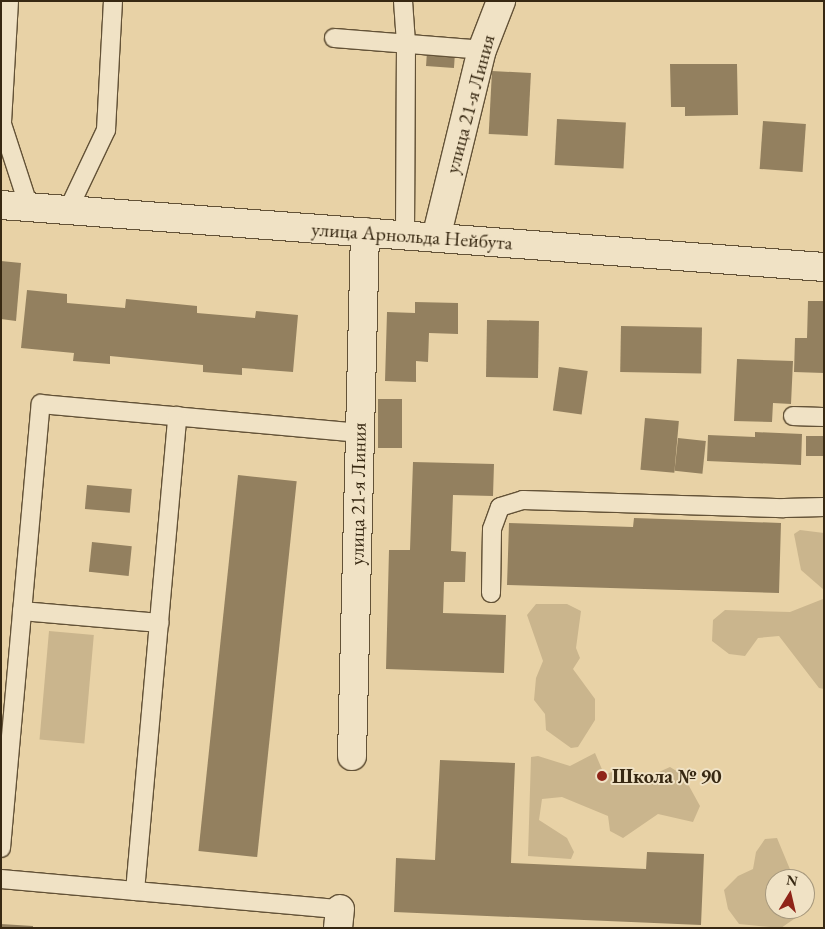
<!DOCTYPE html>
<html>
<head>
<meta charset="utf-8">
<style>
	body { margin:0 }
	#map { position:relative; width:825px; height:929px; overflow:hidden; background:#e8d2a6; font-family:"EB Garamond",serif }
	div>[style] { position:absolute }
	.green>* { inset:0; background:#cab58d; transform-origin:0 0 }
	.building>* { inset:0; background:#93805f; transform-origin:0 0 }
	.roads { filter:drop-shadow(1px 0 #635237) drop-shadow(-1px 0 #635237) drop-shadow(0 1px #635237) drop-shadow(0 -1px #635237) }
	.service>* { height:18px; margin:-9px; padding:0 9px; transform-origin:9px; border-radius:9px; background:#f0e2c5 }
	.minor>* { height:28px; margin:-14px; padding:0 14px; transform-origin:14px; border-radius:14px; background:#f0e2c5 }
	.tertiary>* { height:28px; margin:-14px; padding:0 14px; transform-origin:14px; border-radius:14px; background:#f0e2c5 }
	.dots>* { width:14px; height:14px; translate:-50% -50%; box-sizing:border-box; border:2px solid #f0e2c5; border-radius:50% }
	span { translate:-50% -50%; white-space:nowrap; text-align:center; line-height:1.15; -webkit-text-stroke:4px #f0e2c5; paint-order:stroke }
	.street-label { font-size:20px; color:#372812 }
	.poi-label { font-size:20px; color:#372812; font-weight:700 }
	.left { translate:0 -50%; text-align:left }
	.frame { position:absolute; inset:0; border:2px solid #372812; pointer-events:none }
	.north { position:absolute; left:765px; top:869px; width:50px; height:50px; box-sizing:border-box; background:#f0e2c5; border:1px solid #a6987d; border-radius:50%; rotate:9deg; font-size:14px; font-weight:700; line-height:20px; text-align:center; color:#372812 }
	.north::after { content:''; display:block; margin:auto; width:18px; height:22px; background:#8f2418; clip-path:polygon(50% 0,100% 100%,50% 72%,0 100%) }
</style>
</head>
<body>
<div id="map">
	<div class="green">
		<i style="clip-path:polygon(800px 530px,824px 533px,824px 590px,801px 570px,794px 534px)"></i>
		<i style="clip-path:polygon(824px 595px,824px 689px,819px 688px,779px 636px,758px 638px,745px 656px,729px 654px,712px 641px,713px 620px,725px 610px,790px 612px,823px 599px)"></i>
		<i style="clip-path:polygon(536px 604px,567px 604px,581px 611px,576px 648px,580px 658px,573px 669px,595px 699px,595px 720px,578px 747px,571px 748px,546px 730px,545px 714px,534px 700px,536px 678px,543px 661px,527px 615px)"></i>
		<i style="left:49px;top:631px;width:45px;height:109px;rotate:5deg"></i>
		<i style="clip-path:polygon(595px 753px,604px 774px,626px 769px,650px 776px,670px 767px,683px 775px,700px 806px,693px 822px,658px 814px,623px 838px,610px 831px,608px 816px,562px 797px,542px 799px,539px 820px,567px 838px,574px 852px,571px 859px,528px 856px,531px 757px,538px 756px,570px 766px)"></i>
		<i style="clip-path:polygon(777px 838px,794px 879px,775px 879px,775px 909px,805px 909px,805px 906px,807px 910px,781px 928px,739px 924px,728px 909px,724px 890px,738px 876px,753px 869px,756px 852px,765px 839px)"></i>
	</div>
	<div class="building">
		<i style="left:427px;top:52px;width:28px;height:14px;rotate:4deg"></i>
		<i style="clip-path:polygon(670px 64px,737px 64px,738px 115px,685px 116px,685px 107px,671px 107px)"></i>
		<i style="left:492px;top:71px;width:39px;height:63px;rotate:3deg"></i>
		<i style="left:557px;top:119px;width:69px;height:46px;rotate:3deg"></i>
		<i style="left:763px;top:121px;width:43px;height:48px;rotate:4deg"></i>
		<i style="clip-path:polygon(1px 261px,21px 263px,16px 321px,1px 319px)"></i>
		<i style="clip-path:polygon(27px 290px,67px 294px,67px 303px,125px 308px,126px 299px,197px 306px,197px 313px,255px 318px,256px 311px,298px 315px,293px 372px,242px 368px,242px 375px,203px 372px,203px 365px,110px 356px,110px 364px,73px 361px,74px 353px,21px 348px)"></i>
		<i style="clip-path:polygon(808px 301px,824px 301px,824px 373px,794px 372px,795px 338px,807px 338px)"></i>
		<i style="clip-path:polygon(415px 302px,458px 303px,458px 334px,429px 333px,428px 362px,416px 361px,416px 382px,385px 381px,387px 312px,415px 313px)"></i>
		<i style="left:487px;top:320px;width:52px;height:57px;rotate:1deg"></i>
		<i style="left:621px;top:326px;width:81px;height:46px;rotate:1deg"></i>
		<i style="clip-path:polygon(737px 359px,793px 361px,791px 404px,773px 403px,772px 422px,734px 421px)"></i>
		<i style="left:559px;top:367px;width:29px;height:44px;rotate:8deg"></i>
		<i style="left:378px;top:399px;width:24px;height:49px"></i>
		<i style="left:645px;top:418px;width:34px;height:52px;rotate:5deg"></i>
		<i style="clip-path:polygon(755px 432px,802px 434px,801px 465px,707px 461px,708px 435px,755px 437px)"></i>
		<i style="left:806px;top:436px;width:18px;height:20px"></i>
		<i style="left:678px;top:438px;width:28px;height:33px;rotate:6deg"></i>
		<i style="clip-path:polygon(413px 462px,494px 464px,493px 496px,453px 495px,451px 551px,466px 552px,465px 582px,444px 582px,443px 613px,506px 615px,504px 673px,386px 669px,389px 550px,410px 550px)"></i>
		<i style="left:238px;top:475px;width:59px;height:378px;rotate:6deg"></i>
		<i style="left:87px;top:485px;width:45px;height:24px;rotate:5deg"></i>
		<i style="clip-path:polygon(634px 518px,781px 523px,779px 593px,507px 585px,509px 523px,633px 527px)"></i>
		<i style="left:92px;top:542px;width:40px;height:30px;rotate:6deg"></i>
		<i style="clip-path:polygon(440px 760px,515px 763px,511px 863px,646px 869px,647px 852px,704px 854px,701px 925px,394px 912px,396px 858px,435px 860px)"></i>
		<i style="clip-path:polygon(1px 924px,33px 926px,33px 928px,1px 928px)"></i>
	</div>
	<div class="roads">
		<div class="service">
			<i style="left:9px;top:1px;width:123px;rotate:93.3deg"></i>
			<i style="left:2px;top:124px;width:87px;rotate:72deg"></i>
			<i style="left:403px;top:1px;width:42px;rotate:85.9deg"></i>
			<i style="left:406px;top:43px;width:192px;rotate:90.3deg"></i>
			<i style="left:334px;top:38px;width:148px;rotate:4.6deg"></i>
			<i style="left:68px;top:210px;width:89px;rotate:-64.6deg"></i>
			<i style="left:106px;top:130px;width:129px;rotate:-86.9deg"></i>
			<i style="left:793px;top:416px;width:31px;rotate:2deg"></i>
			<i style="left:491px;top:593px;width:64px;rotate:-89.1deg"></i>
			<i style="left:492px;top:529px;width:23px;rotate:-70deg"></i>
			<i style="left:500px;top:507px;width:24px;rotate:-17deg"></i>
			<i style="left:523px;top:500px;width:261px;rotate:1.8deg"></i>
			<i style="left:784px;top:508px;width:40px;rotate:-1.4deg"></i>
			<i style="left:22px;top:611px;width:138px;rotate:5deg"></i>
			<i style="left:1px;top:848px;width:446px;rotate:-84.9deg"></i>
			<i style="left:41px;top:404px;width:320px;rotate:5.2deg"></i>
			<i style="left:1px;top:879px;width:340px;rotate:5.1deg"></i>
			<i style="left:135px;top:891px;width:477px;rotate:-84.9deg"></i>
		</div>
		<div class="minor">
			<i style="left:436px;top:238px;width:194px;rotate:-76.3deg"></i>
			<i style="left:482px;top:50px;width:53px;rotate:-68.8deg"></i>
			<i style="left:352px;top:756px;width:524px;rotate:-88.58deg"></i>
			<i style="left:338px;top:928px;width:19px;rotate:-84deg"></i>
		</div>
		<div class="tertiary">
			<i style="left:1px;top:205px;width:825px;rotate:4.31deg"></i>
		</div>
	</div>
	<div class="dots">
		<i style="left:602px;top:776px;background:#8f2418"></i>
	</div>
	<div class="street-label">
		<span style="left:470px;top:104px;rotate:-75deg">улица 21-я Линия</span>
		<span style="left:412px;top:236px;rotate:4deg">улица Арнольда Нейбута</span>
		<span style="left:358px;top:494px;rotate:-89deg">улица 21-я Линия</span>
	</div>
	<div class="poi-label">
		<span class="left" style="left:612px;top:776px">Школа № 90</span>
	</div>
	<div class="frame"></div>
	<div class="north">N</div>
</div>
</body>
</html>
